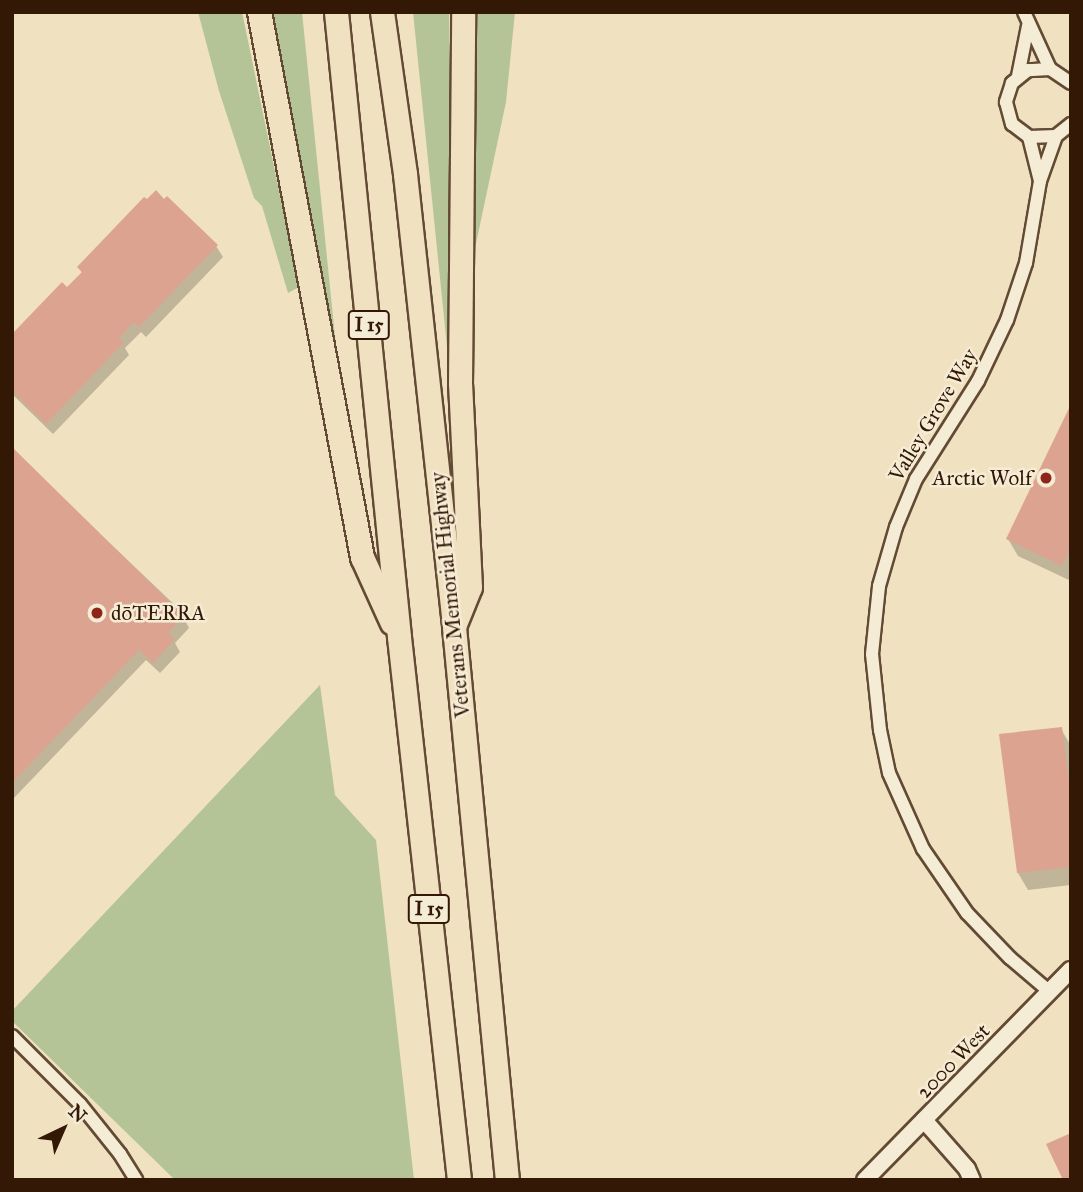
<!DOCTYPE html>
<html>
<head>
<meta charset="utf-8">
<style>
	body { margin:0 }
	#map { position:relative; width:1083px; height:1192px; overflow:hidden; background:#f0e1c0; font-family:"IM FELL Great Primer",serif }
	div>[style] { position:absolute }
	.green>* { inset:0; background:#b4c497 }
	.shadow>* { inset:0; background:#0003 }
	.building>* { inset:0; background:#dca490 }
	.roads { filter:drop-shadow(2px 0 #634a34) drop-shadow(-2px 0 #634a34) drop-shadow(0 2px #634a34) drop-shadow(0 -2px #634a34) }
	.minor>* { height:12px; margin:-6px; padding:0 6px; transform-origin:6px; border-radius:6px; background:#f5ecd6 }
	.tertiary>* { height:16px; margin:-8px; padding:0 8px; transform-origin:8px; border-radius:8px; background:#f5ecd6 }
	.motorway>* { height:23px; margin:-11.5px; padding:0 11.5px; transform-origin:11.5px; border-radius:11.5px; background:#f0e1c0 }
	.dots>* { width:19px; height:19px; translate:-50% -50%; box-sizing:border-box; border:4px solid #f5ecd6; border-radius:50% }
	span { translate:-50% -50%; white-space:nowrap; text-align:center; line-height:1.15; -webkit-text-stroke:5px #f5ecd6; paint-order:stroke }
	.shield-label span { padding:2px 5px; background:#f5ecd6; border:2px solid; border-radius:5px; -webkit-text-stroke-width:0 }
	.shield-label { font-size:19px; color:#341806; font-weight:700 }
	.street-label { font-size:21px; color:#341806 }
	.poi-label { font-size:21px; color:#341806 }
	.right { translate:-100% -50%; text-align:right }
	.left { translate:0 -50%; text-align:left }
	.frame { position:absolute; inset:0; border:14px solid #341806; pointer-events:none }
	.north { position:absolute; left:28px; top:1094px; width:70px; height:70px; -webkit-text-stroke:5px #f5ecd6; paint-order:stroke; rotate:44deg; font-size:19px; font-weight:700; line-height:28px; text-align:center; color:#341806 }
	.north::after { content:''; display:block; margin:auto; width:24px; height:32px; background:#341806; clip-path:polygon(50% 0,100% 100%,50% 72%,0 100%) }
</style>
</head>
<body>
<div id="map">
	<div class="green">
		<i style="clip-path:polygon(198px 12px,242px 12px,299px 287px,288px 293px,262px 206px,254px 198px,219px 91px)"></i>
		<i style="clip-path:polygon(266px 12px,302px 12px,338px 366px,313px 247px)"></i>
		<i style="clip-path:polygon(413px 12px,449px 12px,456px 355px,455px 426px)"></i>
		<i style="clip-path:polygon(472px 12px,515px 12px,506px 102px,474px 253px,470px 253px)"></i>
		<i style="clip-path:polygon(320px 685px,335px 795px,376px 840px,414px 1180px,175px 1180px,12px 1021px,12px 1011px)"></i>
	</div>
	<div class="shadow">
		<i style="clip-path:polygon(216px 246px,223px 257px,146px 337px,141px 332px,125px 348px,129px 355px,53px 434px,12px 394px,12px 336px,67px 290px,82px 273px,79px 267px)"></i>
		<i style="clip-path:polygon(1071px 419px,1071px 581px,1018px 556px,1008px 539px)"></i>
		<i style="clip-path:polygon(12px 450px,179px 609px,189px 628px,175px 643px,180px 652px,160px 673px,146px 660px,13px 799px)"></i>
		<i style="clip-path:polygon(1061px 729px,1071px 746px,1071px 885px,1028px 890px,1018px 873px,1001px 736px)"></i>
	</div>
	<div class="building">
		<i style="clip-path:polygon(156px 190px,164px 199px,167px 196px,218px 245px,139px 327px,134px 322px,119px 338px,124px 342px,46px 424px,12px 391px,12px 334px,62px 282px,67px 287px,82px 272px,77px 267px,144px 197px,147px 199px)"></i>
		<i style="clip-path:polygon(1071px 404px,1071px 548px,1062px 566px,1006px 539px)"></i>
		<i style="clip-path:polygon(12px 447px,184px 616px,168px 633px,175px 639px,153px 663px,139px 650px,12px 783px)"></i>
		<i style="clip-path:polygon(1062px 727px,1071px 798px,1071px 867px,1017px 873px,999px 734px)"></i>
		<i style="clip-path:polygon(1071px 1133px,1071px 1180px,1063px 1180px,1046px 1144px)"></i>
	</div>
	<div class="roads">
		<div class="minor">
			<i style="left:1024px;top:12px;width:63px;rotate:65.5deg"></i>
			<i style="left:1018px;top:76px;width:51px;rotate:-78.7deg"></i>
			<i style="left:1071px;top:83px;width:25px;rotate:-146deg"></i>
			<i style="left:1050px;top:69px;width:22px;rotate:177deg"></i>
			<i style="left:1028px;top:70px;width:21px;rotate:141deg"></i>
			<i style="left:1012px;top:83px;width:20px;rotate:108deg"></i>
			<i style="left:1006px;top:102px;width:23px;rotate:75deg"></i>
			<i style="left:1012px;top:124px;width:21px;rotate:37deg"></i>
			<i style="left:1029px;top:137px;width:27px;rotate:-2deg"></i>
			<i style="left:1056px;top:136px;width:19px;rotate:-39deg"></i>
			<i style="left:1029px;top:137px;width:45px;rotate:76deg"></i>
			<i style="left:1050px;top:992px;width:52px;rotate:-139.6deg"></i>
			<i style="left:1010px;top:958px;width:62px;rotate:-133.7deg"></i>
			<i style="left:967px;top:913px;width:78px;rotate:-124.5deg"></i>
			<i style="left:923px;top:849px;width:83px;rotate:-114.1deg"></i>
			<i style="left:889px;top:773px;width:44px;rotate:-101.8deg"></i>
			<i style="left:880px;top:730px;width:76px;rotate:-96deg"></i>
			<i style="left:872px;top:654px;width:68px;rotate:-84.1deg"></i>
			<i style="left:879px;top:586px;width:61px;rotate:-73.9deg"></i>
			<i style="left:896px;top:527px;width:52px;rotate:-67.4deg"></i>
			<i style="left:916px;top:479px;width:116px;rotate:-57.7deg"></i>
			<i style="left:978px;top:381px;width:68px;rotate:-64.6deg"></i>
			<i style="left:1007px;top:320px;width:60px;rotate:-71.6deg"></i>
			<i style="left:1026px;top:263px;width:83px;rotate:-80.3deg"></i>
			<i style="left:1040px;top:181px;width:48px;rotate:-70.4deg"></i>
			<i style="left:12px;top:1036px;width:96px;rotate:45deg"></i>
			<i style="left:80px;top:1104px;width:64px;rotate:51.3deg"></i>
			<i style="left:120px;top:1154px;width:31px;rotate:58deg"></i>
		</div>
		<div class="tertiary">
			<i style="left:924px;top:1120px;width:65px;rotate:48.7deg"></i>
			<i style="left:967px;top:1169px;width:12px;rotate:66deg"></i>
			<i style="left:865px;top:1180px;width:294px;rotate:-45.6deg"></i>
		</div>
		<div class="motorway">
			<i style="left:259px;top:12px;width:555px;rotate:79.3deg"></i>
			<i style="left:362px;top:557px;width:72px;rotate:65.6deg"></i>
			<i style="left:336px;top:12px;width:628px;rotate:84.24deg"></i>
			<i style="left:399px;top:637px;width:546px;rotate:83.69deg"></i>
			<i style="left:382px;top:12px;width:164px;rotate:81.9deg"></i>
			<i style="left:405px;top:174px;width:456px;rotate:83.8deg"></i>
			<i style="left:454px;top:627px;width:556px;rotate:84.53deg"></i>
			<i style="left:455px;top:624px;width:40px;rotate:-68deg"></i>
			<i style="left:470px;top:587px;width:204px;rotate:-92.8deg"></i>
			<i style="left:460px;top:383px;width:371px;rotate:-89.5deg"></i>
		</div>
	</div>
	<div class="dots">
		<i style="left:1046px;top:478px;background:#8f2418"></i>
		<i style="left:97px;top:613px;background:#8f2418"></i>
	</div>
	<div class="shield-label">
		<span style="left:369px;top:325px">I 15</span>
		<span style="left:429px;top:909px">I 15</span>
	</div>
	<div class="street-label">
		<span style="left:933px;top:415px;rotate:-59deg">Valley Grove Way</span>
		<span style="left:450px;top:595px;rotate:-96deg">Veterans Memorial Highway</span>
		<span style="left:953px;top:1061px;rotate:-46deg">2000 West</span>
	</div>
	<div class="poi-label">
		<span class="right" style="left:1032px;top:478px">Arctic Wolf</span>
		<span class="left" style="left:111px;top:613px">dōTERRA</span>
	</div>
	<div class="frame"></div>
	<div class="north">N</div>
</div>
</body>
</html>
